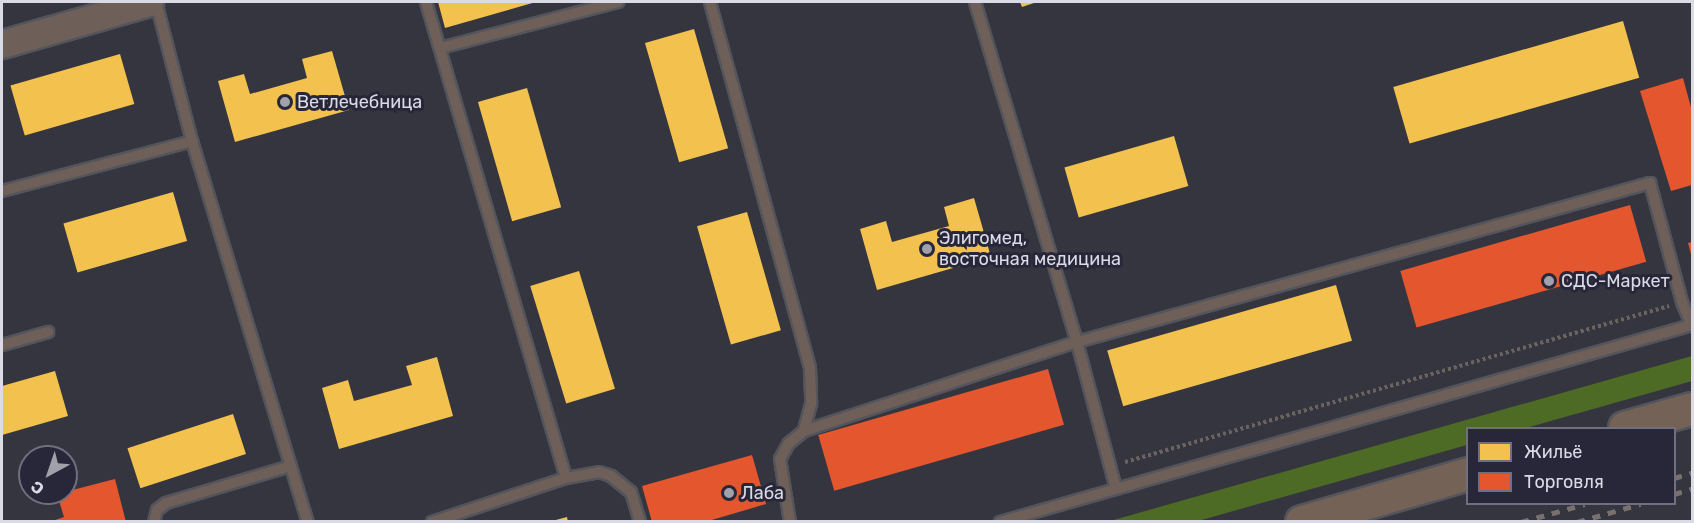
<!DOCTYPE html>
<html>
<head>
<meta charset="utf-8">
<style>
	body { margin:0 }
	#map { position:relative; width:1694px; height:523px; overflow:hidden; background:#35353f; font-family:Rubik,sans-serif }
	div>[style] { position:absolute }
	.forest>* { inset:0; background:#4d6b24 }
	.homes>* { inset:0; background:#f2c14e; transform-origin:0 0 }
	.shops>* { inset:0; background:#e4572e; transform-origin:0 0 }
	.path>* { height:4px; margin-top:-2px; transform-origin:0; background:repeating-linear-gradient(90deg,#6b6360 0 3px,transparent 0 6px) }
	.roads { filter:drop-shadow(2px 0 #54545c) drop-shadow(-2px 0 #54545c) drop-shadow(0 2px #54545c) drop-shadow(0 -2px #54545c) }
	.service>* { height:10px; margin:-5px; padding:0 5px; transform-origin:5px; border-radius:5px; background:#6e6059 }
	.tertiary>* { height:27px; margin:-13.5px; padding:0 13.5px; transform-origin:13.5px; border-radius:13.5px; background:#6e6059 }
	.secondary>* { height:32px; margin:-16px; padding:0 16px; transform-origin:16px; border-radius:16px; background:#746256 }
	.rail>* { height:4.5px; margin-top:-2.25px; transform-origin:0; background:repeating-linear-gradient(90deg,#78706d 0 8px,transparent 0 16px) }
	.dots>* { width:16px; height:16px; translate:-50% -50%; box-sizing:border-box; border:3px solid #282739; border-radius:50% }
	span { translate:-50% -50%; white-space:nowrap; text-align:center; line-height:1.15; -webkit-text-stroke:6px #282739; paint-order:stroke }
	.poi-label { font-size:18px; color:#dbdbe7 }
	.left { translate:0 -50%; text-align:left }
	.frame { position:absolute; inset:0; border:3px solid #dbdbe7; pointer-events:none }
	.legend { position:absolute; left:1466px; top:427px; width:210px; height:78px; box-sizing:border-box; background:#282739; border:2px solid #706f7f; margin:0; padding:8px 10px; list-style:none; font-size:18px; color:#dbdbe7 }
	.legend li { display:flex; align-items:center; gap:12px; height:30px }
	.legend b { width:30px; border:2px solid #706f7f }
	.north { position:absolute; left:18px; top:445px; width:60px; height:60px; box-sizing:border-box; background:#282739; border:2px solid #706f7f; border-radius:50%; rotate:220deg; font-size:16px; font-weight:700; line-height:24px; text-align:center; color:#dbdbe7 }
	.north::after { content:''; display:block; margin:auto; width:21px; height:27px; background:#a1a1ac; clip-path:polygon(50% 0,100% 100%,50% 72%,0 100%) }
</style>
</head>
<body>
<div id="map">
	<div class="forest">
		<i style="clip-path:polygon(1692px 356px,1692px 381px,1526px 428px,1468px 428px,1467px 445px,1198px 521px,1110px 521px)"></i>
	</div>
	<div class="homes">
		<i style="clip-path:polygon(438px 2px,536px 2px,445px 28px)"></i>
		<i style="clip-path:polygon(1020px 2px,1037px 2px,1022px 7px)"></i>
		<i style="left:1623px;top:21px;width:59px;height:239px;rotate:74deg"></i>
		<i style="left:694px;top:29px;width:124px;height:51px;rotate:74deg"></i>
		<i style="clip-path:polygon(332px 51px,349px 110px,235px 142px,218px 81px,244px 74px,250px 94px,307px 78px,302px 59px)"></i>
		<i style="left:120px;top:54px;width:52px;height:114px;rotate:74deg"></i>
		<i style="left:527px;top:88px;width:124px;height:51px;rotate:74deg"></i>
		<i style="left:1174px;top:136px;width:52px;height:114px;rotate:74deg"></i>
		<i style="left:173px;top:192px;width:51px;height:114px;rotate:74deg"></i>
		<i style="clip-path:polygon(974px 198px,991px 257px,877px 290px,860px 229px,886px 221px,892px 242px,949px 226px,944px 207px)"></i>
		<i style="left:747px;top:212px;width:123px;height:52px;rotate:74deg"></i>
		<i style="left:579px;top:271px;width:123px;height:51px;rotate:73deg"></i>
		<i style="left:1336px;top:285px;width:58px;height:238px;rotate:74deg"></i>
		<i style="clip-path:polygon(437px 357px,453px 416px,339px 449px,322px 388px,348px 380px,354px 401px,412px 385px,406px 366px)"></i>
		<i style="clip-path:polygon(55px 371px,68px 416px,2px 435px,2px 386px)"></i>
		<i style="left:233px;top:414px;width:42px;height:111px;rotate:72deg"></i>
		<i style="clip-path:polygon(567px 517px,568px 522px,552px 522px,552px 521px)"></i>
	</div>
	<div class="shops">
		<i style="clip-path:polygon(1683px 78px,1692px 111px,1692px 185px,1671px 191px,1640px 91px)"></i>
		<i style="left:1630px;top:205px;width:59px;height:239px;rotate:74deg"></i>
		<i style="clip-path:polygon(1692px 242px,1692px 258px,1688px 243px)"></i>
		<i style="left:1048px;top:369px;width:58px;height:239px;rotate:74deg"></i>
		<i style="clip-path:polygon(752px 455px,766px 504px,705px 522px,652px 522px,642px 486px)"></i>
		<i style="clip-path:polygon(115px 479px,126px 522px,49px 522px,64px 517px,57px 494px)"></i>
	</div>
	<div class="path">
		<i style="left:1125px;top:462px;width:566px;rotate:-16deg"></i>
	</div>
	<div class="roads">
		<div class="service">
			<i style="left:156px;top:2px;width:144px;rotate:75.5deg"></i>
			<i style="left:192px;top:141px;width:398px;rotate:73.1deg"></i>
			<i style="left:426px;top:2px;width:496px;rotate:73.6deg"></i>
			<i style="left:566px;top:478px;width:34px;rotate:-10deg"></i>
			<i style="left:599px;top:472px;width:13px;rotate:18deg"></i>
			<i style="left:611px;top:476px;width:26px;rotate:39deg"></i>
			<i style="left:631px;top:492px;width:31px;rotate:73deg"></i>
			<i style="left:710px;top:2px;width:379px;rotate:74.7deg"></i>
			<i style="left:810px;top:368px;width:36px;rotate:88deg"></i>
			<i style="left:811px;top:404px;width:28px;rotate:105deg"></i>
			<i style="left:804px;top:431px;width:19px;rotate:141deg"></i>
			<i style="left:789px;top:443px;width:18px;rotate:119deg"></i>
			<i style="left:780px;top:459px;width:64px;rotate:81deg"></i>
			<i style="left:975px;top:2px;width:355px;rotate:73.3deg"></i>
			<i style="left:1077px;top:342px;width:152px;rotate:75.1deg"></i>
			<i style="left:440px;top:48px;width:184px;rotate:-14.5deg"></i>
			<i style="left:2px;top:191px;width:196px;rotate:-14.7deg"></i>
			<i style="left:2px;top:345px;width:48px;rotate:-15.8deg"></i>
			<i style="left:804px;top:431px;width:287px;rotate:-18.1deg"></i>
			<i style="left:1077px;top:342px;width:595px;rotate:-15.51deg"></i>
			<i style="left:1650px;top:183px;width:123px;rotate:74.9deg"></i>
			<i style="left:1682px;top:302px;width:25px;rotate:67deg"></i>
			<i style="left:154px;top:522px;width:12px;rotate:-76deg"></i>
			<i style="left:157px;top:510px;width:11px;rotate:-38deg"></i>
			<i style="left:166px;top:503px;width:130px;rotate:-16.5deg"></i>
			<i style="left:432px;top:522px;width:141px;rotate:-18.2deg"></i>
			<i style="left:1000px;top:522px;width:719px;rotate:-15.89deg"></i>
		</div>
		<div class="tertiary">
			<i style="left:2px;top:44px;width:153px;rotate:-15.9deg"></i>
		</div>
		<div class="secondary">
			<i style="left:1625px;top:428px;width:70px;rotate:-15.8deg"></i>
			<i style="left:1302px;top:522px;width:173px;rotate:-16.1deg"></i>
		</div>
	</div>
	<div class="rail">
		<i style="left:1674px;top:478px;width:19px;rotate:-16deg"></i>
		<i style="left:1674px;top:494px;width:19px;rotate:-16deg"></i>
		<i style="left:1521px;top:522px;width:66px;rotate:-15.7deg"></i>
		<i style="left:1577px;top:522px;width:66px;rotate:-15.9deg"></i>
	</div>
	<div class="dots">
		<i style="left:285px;top:102px;background:#a1a1ac"></i>
		<i style="left:927px;top:249px;background:#a1a1ac"></i>
		<i style="left:1549px;top:281px;background:#a1a1ac"></i>
		<i style="left:729px;top:493px;background:#a1a1ac"></i>
	</div>
	<div class="poi-label">
		<span class="left" style="left:297px;top:102px">Ветлечебница</span>
		<span class="left" style="left:939px;top:249px">Элигомед,<br>восточная медицина</span>
		<span class="left" style="left:1561px;top:281px">СДС-Маркет</span>
		<span class="left" style="left:741px;top:493px">Лаба</span>
	</div>
	<div class="frame"></div>
	<ul class="legend">
	<li><b style="height:16px;background:#f2c14e"></b>Жильё</li>
	<li><b style="height:16px;background:#e4572e"></b>Торговля</li>
	</ul>
	<div class="north">С</div>
</div>
</body>
</html>
